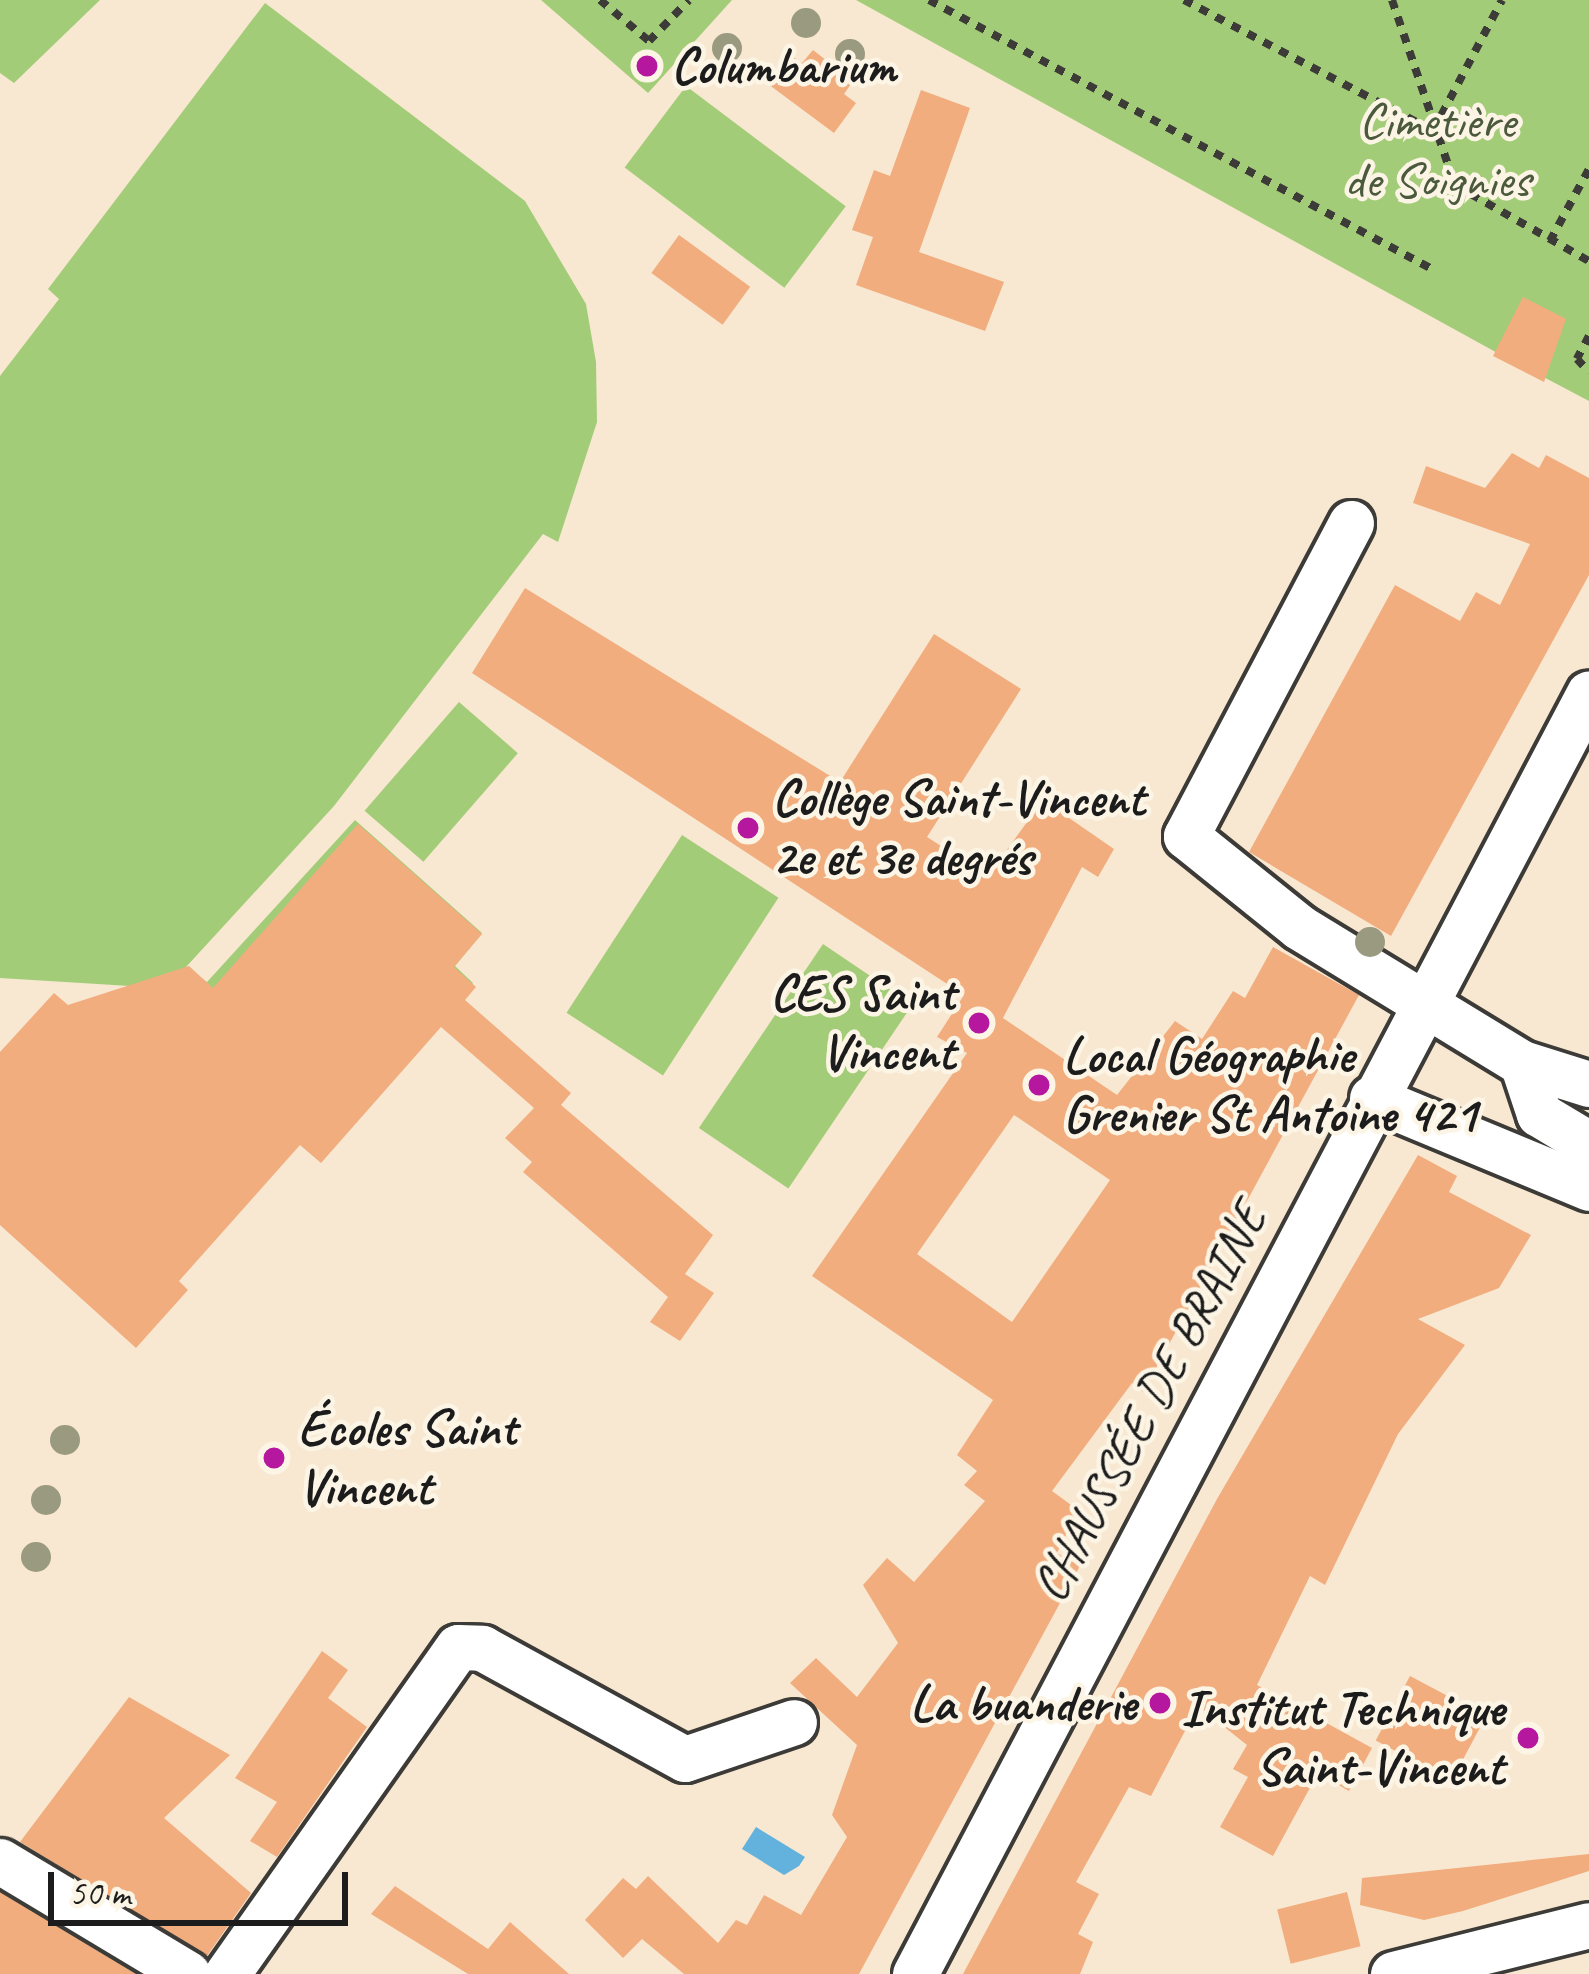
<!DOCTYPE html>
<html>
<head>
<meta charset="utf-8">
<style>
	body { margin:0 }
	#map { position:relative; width:1589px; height:1974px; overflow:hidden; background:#f8e8d1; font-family:Caveat,sans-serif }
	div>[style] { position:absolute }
	.green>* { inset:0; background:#a3cc78; transform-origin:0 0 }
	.water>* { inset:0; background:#62b2dd }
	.building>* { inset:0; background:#f1ad7e; transform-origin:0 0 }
	.path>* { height:8px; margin-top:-4px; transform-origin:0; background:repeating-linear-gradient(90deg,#3d3b37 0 9px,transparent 0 18px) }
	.roads { filter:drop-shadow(3px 0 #3d3b37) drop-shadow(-3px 0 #3d3b37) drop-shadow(0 3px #3d3b37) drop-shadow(0 -3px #3d3b37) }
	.minor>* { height:45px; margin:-22.5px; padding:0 22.5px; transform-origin:22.5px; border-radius:22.5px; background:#fff }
	.trees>* { width:30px; height:30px; margin:-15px; border-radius:50%; background:#999a7f }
	.dots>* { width:33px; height:33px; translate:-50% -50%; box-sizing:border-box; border:6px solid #fcf5e5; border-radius:50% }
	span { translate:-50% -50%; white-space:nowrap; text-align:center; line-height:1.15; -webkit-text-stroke:9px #fcf5e5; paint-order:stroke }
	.poi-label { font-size:51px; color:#1c1c1c; font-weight:700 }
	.left { translate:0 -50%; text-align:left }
	.right { translate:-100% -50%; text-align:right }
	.park-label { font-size:51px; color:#4b5a3c }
	.street-label { font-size:51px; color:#1c1c1c }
	.scale { position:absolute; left:48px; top:1872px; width:300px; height:54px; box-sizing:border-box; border:6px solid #1c1c1c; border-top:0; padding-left:15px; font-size:36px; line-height:42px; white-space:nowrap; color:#1c1c1c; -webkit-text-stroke:9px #fcf5e5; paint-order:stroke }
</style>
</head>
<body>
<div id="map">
	<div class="green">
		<i style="clip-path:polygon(0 0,100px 0,14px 83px,0 73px)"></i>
		<i style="clip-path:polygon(541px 0,732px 0,648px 93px)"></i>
		<i style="clip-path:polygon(856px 0,1589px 0,1589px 401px,1492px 350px)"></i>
		<i style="clip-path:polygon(265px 3px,525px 201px,586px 304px,596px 362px,597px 422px,558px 542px,543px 534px,334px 806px,186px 967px,207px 982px,355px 820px,482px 933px,455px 966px,473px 983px,320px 1157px,130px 986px,0 978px,0 376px,59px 299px,48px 289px)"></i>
		<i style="left:686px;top:86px;width:200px;height:102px;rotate:37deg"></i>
		<i style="left:459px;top:702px;width:78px;height:144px;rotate:41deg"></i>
		<i style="left:682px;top:835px;width:115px;height:212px;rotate:33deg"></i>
		<i style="left:823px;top:944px;width:108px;height:222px;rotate:34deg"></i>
	</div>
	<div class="water">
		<i style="clip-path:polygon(756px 1827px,805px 1857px,799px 1866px,784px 1875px,742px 1849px)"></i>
	</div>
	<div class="building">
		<i style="clip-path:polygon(813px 50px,853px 81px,844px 94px,856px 103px,834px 133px,768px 84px,790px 55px,802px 63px)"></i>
		<i style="clip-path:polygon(921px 90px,970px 108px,919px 252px,1004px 282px,985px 331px,856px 285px,873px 237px,852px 230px,874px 170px,890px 176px)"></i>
		<i style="left:679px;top:235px;width:88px;height:47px;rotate:36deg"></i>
		<i style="clip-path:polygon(1523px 297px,1566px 319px,1544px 382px,1493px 356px)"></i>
		<i style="clip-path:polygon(1512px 453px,1539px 468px,1546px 455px,1589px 478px,1589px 575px,1391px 936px,1249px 852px,1395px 585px,1460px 621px,1476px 592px,1500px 605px,1530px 544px,1413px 503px,1426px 466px,1485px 488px)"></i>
		<i style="clip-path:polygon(evenodd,525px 588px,840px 782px,934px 634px,1021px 689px,927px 837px,988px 876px,1043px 800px,1114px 849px,1098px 877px,1082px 867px,1003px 1018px,1117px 1095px,1175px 1021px,1202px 1039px,1233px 991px,1245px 998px,1273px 947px,1359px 995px,1143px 1392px,1132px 1383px,1052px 1491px,1078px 1510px,1057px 1553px,1080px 1566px,859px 1974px,684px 1974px,642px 1939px,623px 1958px,585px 1920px,623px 1878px,636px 1889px,648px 1876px,718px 1943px,736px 1920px,747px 1925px,764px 1895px,801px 1915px,847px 1837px,832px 1815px,857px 1745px,790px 1683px,816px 1658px,857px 1697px,898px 1643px,863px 1585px,887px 1558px,914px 1582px,985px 1501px,964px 1485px,977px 1471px,957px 1455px,993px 1400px,812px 1276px,967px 1053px,937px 1037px,964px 995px,472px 673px,525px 588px,1014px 1115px,1110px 1180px,1012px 1322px,917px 1254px,1014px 1115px)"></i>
		<i style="clip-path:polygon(358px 824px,482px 934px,454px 967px,476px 987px,465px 1000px,571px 1093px,561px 1105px,713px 1235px,685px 1274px,714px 1293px,680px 1341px,650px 1322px,668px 1297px,523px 1172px,532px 1162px,505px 1138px,534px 1108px,441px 1027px,321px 1163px,300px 1145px,179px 1281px,188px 1290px,136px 1348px,0 1225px,0 1052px,54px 993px,68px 1005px,189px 966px,213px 988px)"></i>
		<i style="clip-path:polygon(1418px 1155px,1457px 1176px,1449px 1192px,1531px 1235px,1499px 1288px,1418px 1319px,1465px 1345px,1398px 1434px,1325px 1585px,1310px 1576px,1257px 1685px,1372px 1748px,1349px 1791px,1318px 1773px,1273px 1856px,1220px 1827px,1248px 1777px,1233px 1769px,1247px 1745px,1198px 1706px,1151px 1796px,1129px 1787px,1076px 1882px,1099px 1894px,1078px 1934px,1093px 1942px,1080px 1974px,963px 1974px,1217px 1499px)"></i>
		<i style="clip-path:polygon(322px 1651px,348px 1670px,328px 1698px,367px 1727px,277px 1857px,250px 1841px,277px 1802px,235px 1778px)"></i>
		<i style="left:1410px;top:1676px;width:86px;height:73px;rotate:28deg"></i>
		<i style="clip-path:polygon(129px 1697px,230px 1755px,164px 1818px,251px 1893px,207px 1956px,20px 1842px)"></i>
		<i style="clip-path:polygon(1589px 1854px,1589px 1871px,1463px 1911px,1424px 1920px,1360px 1905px,1362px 1878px)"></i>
		<i style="clip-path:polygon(395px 1886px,488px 1949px,510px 1922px,569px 1974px,468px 1974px,371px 1914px)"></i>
		<i style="clip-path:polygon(0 1892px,136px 1974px,0 1974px)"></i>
		<i style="left:1347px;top:1892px;width:56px;height:72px;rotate:76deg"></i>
	</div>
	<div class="path">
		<i style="left:600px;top:0;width:64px;rotate:39.9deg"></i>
		<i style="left:649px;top:41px;width:57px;rotate:-45.7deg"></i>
		<i style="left:929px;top:0;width:568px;rotate:28.14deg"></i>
		<i style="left:1184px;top:0;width:281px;rotate:27.7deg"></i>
		<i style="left:1433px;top:131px;width:148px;rotate:-62.2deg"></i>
		<i style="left:1392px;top:0;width:195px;rotate:71.2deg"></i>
		<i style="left:1455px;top:185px;width:154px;rotate:29.6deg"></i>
		<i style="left:1550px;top:241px;width:82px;rotate:-61.6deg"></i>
		<i style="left:1589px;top:336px;width:26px;rotate:118deg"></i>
		<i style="left:1577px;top:359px;width:18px;rotate:47deg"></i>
	</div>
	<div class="roads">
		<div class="minor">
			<i style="left:1351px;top:523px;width:354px;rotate:117.8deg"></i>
			<i style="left:1186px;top:836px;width:145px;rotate:38.8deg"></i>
			<i style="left:1299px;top:927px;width:261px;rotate:31.4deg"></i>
			<i style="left:1522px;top:1063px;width:70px;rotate:17.4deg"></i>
			<i style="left:1522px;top:1063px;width:54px;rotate:71.6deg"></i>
			<i style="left:1539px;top:1114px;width:58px;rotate:31deg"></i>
			<i style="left:1372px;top:1098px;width:235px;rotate:22.5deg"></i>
			<i style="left:0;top:1861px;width:219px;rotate:31deg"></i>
			<i style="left:227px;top:1974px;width:400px;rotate:-54.8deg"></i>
			<i style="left:458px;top:1647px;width:24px;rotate:2deg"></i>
			<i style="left:482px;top:1648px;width:231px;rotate:28.7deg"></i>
			<i style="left:685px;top:1759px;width:115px;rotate:-18.7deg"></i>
			<i style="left:915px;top:1974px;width:1447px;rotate:-62.25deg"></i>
			<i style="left:1393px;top:1974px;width:202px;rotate:-14deg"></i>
		</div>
	</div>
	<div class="trees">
		<i style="left:806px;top:23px"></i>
		<i style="left:727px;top:48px"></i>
		<i style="left:850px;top:54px"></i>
		<i style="left:1370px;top:942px"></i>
		<i style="left:65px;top:1440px"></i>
		<i style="left:46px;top:1500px"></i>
		<i style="left:36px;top:1557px"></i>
	</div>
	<div class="dots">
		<i style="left:647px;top:66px;background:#b5179e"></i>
		<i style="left:748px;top:828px;background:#b5179e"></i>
		<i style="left:979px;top:1023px;background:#b5179e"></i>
		<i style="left:1039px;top:1085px;background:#b5179e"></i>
		<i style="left:274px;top:1458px;background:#b5179e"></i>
		<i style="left:1160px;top:1703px;background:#b5179e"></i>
		<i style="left:1528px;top:1738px;background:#b5179e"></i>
	</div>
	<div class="poi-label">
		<span class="left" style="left:671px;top:66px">Columbarium</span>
		<span class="left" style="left:772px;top:828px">Collège Saint-Vincent<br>2e et 3e degrés</span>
		<span class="right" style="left:955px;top:1023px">CES Saint<br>Vincent</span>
		<span class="left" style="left:1063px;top:1085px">Local Géographie<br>Grenier St Antoine 421</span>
		<span class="left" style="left:298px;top:1458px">Écoles Saint<br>Vincent</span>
		<span class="right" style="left:1136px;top:1703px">La buanderie</span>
		<span class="right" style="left:1504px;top:1738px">Institut Technique<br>Saint-Vincent</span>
	</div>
	<div class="park-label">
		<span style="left:1437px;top:150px">Cimetière<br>de Soignies</span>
	</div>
	<div class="street-label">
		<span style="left:1149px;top:1402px;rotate:-62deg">CHAUSSÉE DE BRAINE</span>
	</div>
	<div class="scale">50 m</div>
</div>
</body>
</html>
